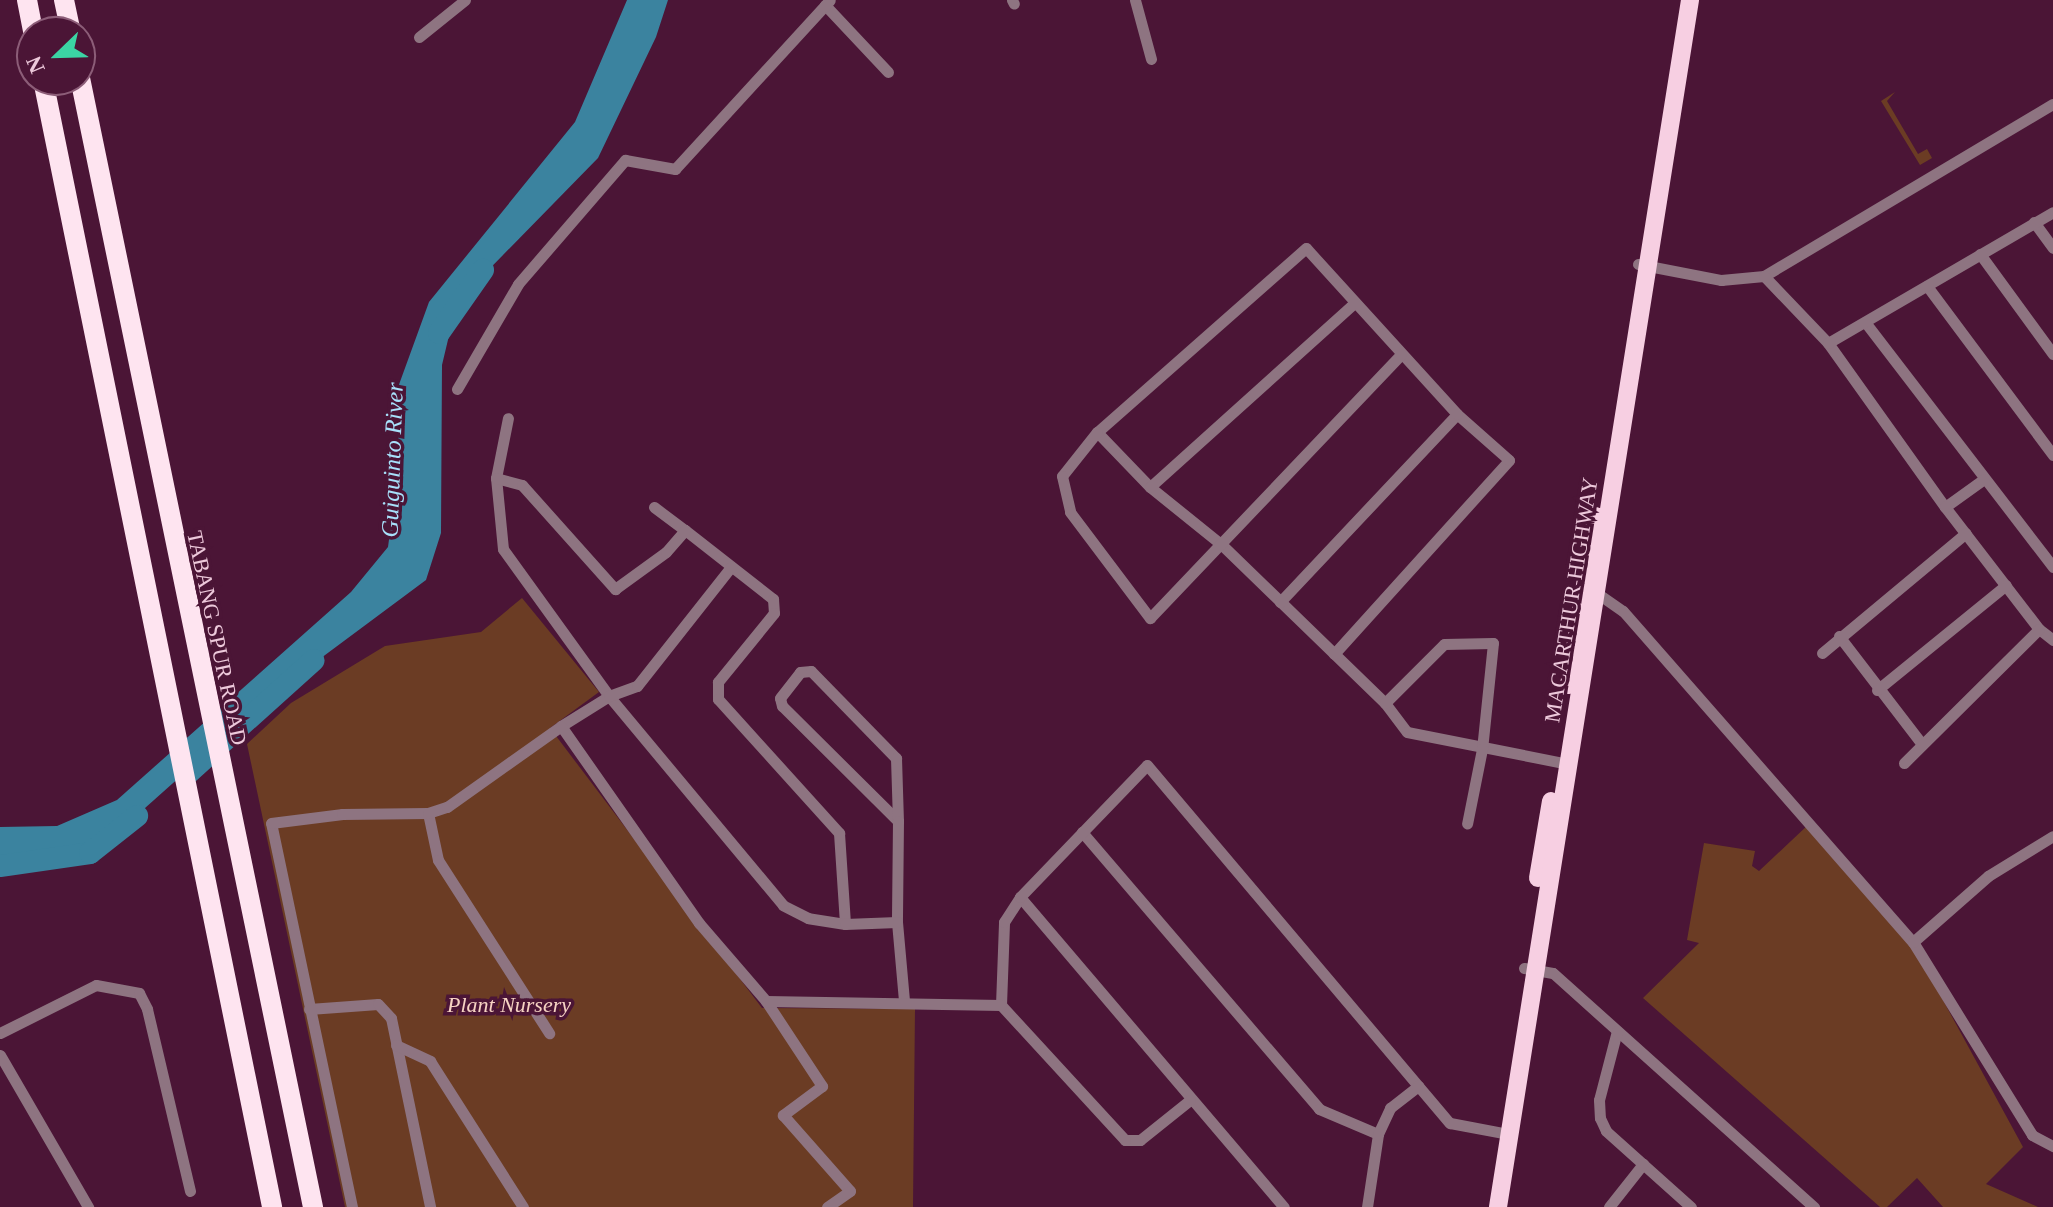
<!DOCTYPE html>
<html>
<head>
<meta charset="utf-8">
<style>
	body { margin:0 }
	#map { position:relative; width:2053px; height:1207px; overflow:hidden; background:#4b1536; font-family:Georgia,serif }
	div>[style] { position:absolute }
	.green>* { inset:0; background:#6b3c24 }
	.water>* { inset:0; background:#3b839f }
	.river>* { height:22px; margin:-11px; padding:0 11px; transform-origin:11px; border-radius:11px; background:#3b839f }
	.minor>* { height:11px; margin:-5.5px; padding:0 5.5px; transform-origin:5.5px; border-radius:5.5px; background:#8e7481 }
	.trunk>* { height:18px; margin:-9px; padding:0 9px; transform-origin:9px; border-radius:9px; background:#f7cfe2 }
	.motorway>* { height:20px; margin:-10px; padding:0 10px; transform-origin:10px; border-radius:10px; background:#fee4f0 }
	span { translate:-50% -50%; white-space:nowrap; text-align:center; line-height:1.15; -webkit-text-stroke:7px #4b1536; paint-order:stroke }
	.street-label { font-size:22px; color:#edc9db }
	.park-label { font-size:22px; color:#f6d3c3; font-style:italic }
	.water-label { font-size:24px; color:#a8e1fb; font-style:italic }
	.north { position:absolute; left:16px; top:16px; width:80px; height:80px; box-sizing:border-box; background:#4b1536; border:2px solid #8c5d78; border-radius:50%; rotate:247deg; font-size:22px; font-weight:700; line-height:32px; text-align:center; color:#edc9db }
	.north::after { content:''; display:block; margin:auto; width:28px; height:36px; background:#3bd4a4; clip-path:polygon(50% 0,100% 100%,50% 72%,0 100%) }
</style>
</head>
<body>
<div id="map">
	<div class="green">
		<i style="clip-path:polygon(1895px 92px,1887px 101px,1918px 154px,1927px 149px,1932px 158px,1920px 165px,1881px 101px)"></i>
		<i style="clip-path:polygon(522px 598px,599px 692px,550px 728px,762px 1008px,915px 1009px,913px 1207px,345px 1207px,247px 744px,291px 703px,385px 646px,481px 632px)"></i>
		<i style="clip-path:polygon(1809px 824px,1914px 947px,2023px 1147px,1986px 1184px,2038px 1207px,1943px 1207px,1917px 1178px,1887px 1207px,1880px 1207px,1643px 998px,1699px 943px,1687px 940px,1704px 843px,1755px 851px,1752px 866px,1759px 871px)"></i>
	</div>
	<div class="water">
		<i style="clip-path:polygon(627px 0,668px 0,656px 37px,598px 158px,457px 302px,442px 365px,441px 533px,426px 580px,274px 693px,117px 833px,77px 852px,32px 863px,0 860px,0 827px,57px 826px,117px 800px,351px 592px,388px 547px,399px 465px,397px 390px,429px 302px,575px 122px)"></i>
	</div>
	<div class="river">
		<i style="left:439px;top:333px;width:77px;rotate:-55.1deg"></i>
		<i style="left:185px;top:776px;width:173px;rotate:-42deg"></i>
		<i style="left:0;top:866px;width:91px;rotate:-8.2deg"></i>
		<i style="left:90px;top:853px;width:60px;rotate:-38.2deg"></i>
	</div>
	<div class="minor">
		<i style="left:1012px;top:0;width:4px;rotate:63deg"></i>
		<i style="left:1135px;top:0;width:61px;rotate:74.8deg"></i>
		<i style="left:825px;top:5px;width:92px;rotate:46.8deg"></i>
		<i style="left:419px;top:37px;width:59px;rotate:-38.8deg"></i>
		<i style="left:2034px;top:222px;width:32px;rotate:54deg"></i>
		<i style="left:1980px;top:254px;width:124px;rotate:53.9deg"></i>
		<i style="left:1638px;top:264px;width:85px;rotate:10.9deg"></i>
		<i style="left:1721px;top:280px;width:43px;rotate:-5.3deg"></i>
		<i style="left:1764px;top:276px;width:336px;rotate:-30.8deg"></i>
		<i style="left:1764px;top:276px;width:93px;rotate:46.3deg"></i>
		<i style="left:1828px;top:343px;width:201px;rotate:54.5deg"></i>
		<i style="left:1945px;top:507px;width:154px;rotate:52.4deg"></i>
		<i style="left:2039px;top:629px;width:18px;rotate:38deg"></i>
		<i style="left:1927px;top:286px;width:211px;rotate:53.3deg"></i>
		<i style="left:1865px;top:322px;width:309px;rotate:52.5deg"></i>
		<i style="left:1828px;top:343px;width:260px;rotate:-30.2deg"></i>
		<i style="left:457px;top:389px;width:121px;rotate:-59.8deg"></i>
		<i style="left:518px;top:284px;width:164px;rotate:-49.2deg"></i>
		<i style="left:625px;top:160px;width:51px;rotate:10.2deg"></i>
		<i style="left:675px;top:169px;width:229px;rotate:-47.5deg"></i>
		<i style="left:1097px;top:432px;width:76px;rotate:46.1deg"></i>
		<i style="left:1150px;top:487px;width:92px;rotate:38.9deg"></i>
		<i style="left:1222px;top:545px;width:227px;rotate:44.1deg"></i>
		<i style="left:1385px;top:703px;width:36px;rotate:53deg"></i>
		<i style="left:1407px;top:732px;width:165px;rotate:11.2deg"></i>
		<i style="left:496px;top:478px;width:61px;rotate:-78.7deg"></i>
		<i style="left:1150px;top:487px;width:275px;rotate:-42deg"></i>
		<i style="left:654px;top:507px;width:39px;rotate:37deg"></i>
		<i style="left:685px;top:530px;width:112px;rotate:38.1deg"></i>
		<i style="left:773px;top:599px;width:14px;rotate:86deg"></i>
		<i style="left:774px;top:613px;width:89px;rotate:129.1deg"></i>
		<i style="left:718px;top:682px;width:17px;rotate:90deg"></i>
		<i style="left:718px;top:699px;width:181px;rotate:47.9deg"></i>
		<i style="left:839px;top:833px;width:91px;rotate:86.2deg"></i>
		<i style="left:845px;top:924px;width:37px;rotate:-171deg"></i>
		<i style="left:808px;top:918px;width:28px;rotate:-153deg"></i>
		<i style="left:783px;top:905px;width:272px;rotate:-129.8deg"></i>
		<i style="left:609px;top:696px;width:181px;rotate:-125.8deg"></i>
		<i style="left:503px;top:549px;width:71px;rotate:-95.6deg"></i>
		<i style="left:496px;top:478px;width:27px;rotate:15deg"></i>
		<i style="left:522px;top:485px;width:140px;rotate:48.2deg"></i>
		<i style="left:615px;top:589px;width:63px;rotate:-36deg"></i>
		<i style="left:666px;top:552px;width:29px;rotate:-49deg"></i>
		<i style="left:1945px;top:507px;width:48px;rotate:-35.7deg"></i>
		<i style="left:1594px;top:591px;width:35px;rotate:35deg"></i>
		<i style="left:1623px;top:611px;width:440px;rotate:48.8deg"></i>
		<i style="left:1913px;top:942px;width:227px;rotate:58.3deg"></i>
		<i style="left:2032px;top:1135px;width:24px;rotate:28deg"></i>
		<i style="left:1280px;top:602px;width:258px;rotate:-46.7deg"></i>
		<i style="left:1839px;top:636px;width:135px;rotate:52.5deg"></i>
		<i style="left:1822px;top:653px;width:187px;rotate:-39.8deg"></i>
		<i style="left:1334px;top:654px;width:261px;rotate:-47.9deg"></i>
		<i style="left:1509px;top:460px;width:69px;rotate:-138.5deg"></i>
		<i style="left:1457px;top:414px;width:224px;rotate:-132.3deg"></i>
		<i style="left:1306px;top:248px;width:278px;rotate:138.6deg"></i>
		<i style="left:1097px;top:432px;width:56px;rotate:128.5deg"></i>
		<i style="left:1062px;top:476px;width:37px;rotate:77deg"></i>
		<i style="left:1070px;top:512px;width:133px;rotate:53deg"></i>
		<i style="left:1150px;top:618px;width:364px;rotate:-46.4deg"></i>
		<i style="left:1877px;top:690px;width:166px;rotate:-39.1deg"></i>
		<i style="left:1385px;top:703px;width:83px;rotate:-45deg"></i>
		<i style="left:1444px;top:644px;width:49px;rotate:-1.2deg"></i>
		<i style="left:1493px;top:643px;width:107px;rotate:95.9deg"></i>
		<i style="left:1482px;top:749px;width:76px;rotate:101.3deg"></i>
		<i style="left:561px;top:726px;width:57px;rotate:-32deg"></i>
		<i style="left:609px;top:696px;width:30px;rotate:-20deg"></i>
		<i style="left:637px;top:686px;width:152px;rotate:-51.7deg"></i>
		<i style="left:1904px;top:763px;width:190px;rotate:-44.8deg"></i>
		<i style="left:428px;top:813px;width:48px;rotate:78deg"></i>
		<i style="left:438px;top:860px;width:206px;rotate:57.3deg"></i>
		<i style="left:898px;top:821px;width:163px;rotate:-135.2deg"></i>
		<i style="left:782px;top:706px;width:8px;rotate:-104deg"></i>
		<i style="left:780px;top:698px;width:33px;rotate:-52deg"></i>
		<i style="left:800px;top:672px;width:11px;rotate:-5deg"></i>
		<i style="left:811px;top:671px;width:122px;rotate:45.7deg"></i>
		<i style="left:896px;top:758px;width:63px;rotate:88.2deg"></i>
		<i style="left:898px;top:821px;width:101px;rotate:90.6deg"></i>
		<i style="left:897px;top:922px;width:79px;rotate:84.9deg"></i>
		<i style="left:1082px;top:832px;width:365px;rotate:49.4deg"></i>
		<i style="left:1319px;top:1109px;width:64px;rotate:23deg"></i>
		<i style="left:1020px;top:897px;width:407px;rotate:49.6deg"></i>
		<i style="left:845px;top:924px;width:52px;rotate:-2.2deg"></i>
		<i style="left:1913px;top:942px;width:100px;rotate:-41.3deg"></i>
		<i style="left:1988px;top:876px;width:76px;rotate:-31.6deg"></i>
		<i style="left:1524px;top:968px;width:29px;rotate:10deg"></i>
		<i style="left:1553px;top:973px;width:351px;rotate:41.9deg"></i>
		<i style="left:766px;top:1001px;width:102px;rotate:56.6deg"></i>
		<i style="left:822px;top:1086px;width:49px;rotate:143.4deg"></i>
		<i style="left:783px;top:1115px;width:101px;rotate:48.6deg"></i>
		<i style="left:850px;top:1191px;width:28px;rotate:145deg"></i>
		<i style="left:309px;top:1009px;width:69px;rotate:-4.1deg"></i>
		<i style="left:378px;top:1004px;width:19px;rotate:47deg"></i>
		<i style="left:391px;top:1018px;width:193px;rotate:78.3deg"></i>
		<i style="left:1617px;top:1031px;width:71px;rotate:104.6deg"></i>
		<i style="left:1599px;top:1100px;width:18px;rotate:87deg"></i>
		<i style="left:1600px;top:1118px;width:14px;rotate:65deg"></i>
		<i style="left:1606px;top:1131px;width:114px;rotate:41.8deg"></i>
		<i style="left:0;top:1033px;width:107px;rotate:-26.6deg"></i>
		<i style="left:96px;top:985px;width:44px;rotate:10.5deg"></i>
		<i style="left:139px;top:993px;width:18px;rotate:63deg"></i>
		<i style="left:147px;top:1009px;width:187px;rotate:76.7deg"></i>
		<i style="left:396px;top:1045px;width:38px;rotate:25deg"></i>
		<i style="left:430px;top:1061px;width:173px;rotate:57.5deg"></i>
		<i style="left:0;top:1055px;width:176px;rotate:59.9deg"></i>
		<i style="left:1190px;top:1100px;width:64px;rotate:141.3deg"></i>
		<i style="left:1140px;top:1140px;width:15px;rotate:180deg"></i>
		<i style="left:1125px;top:1140px;width:183px;rotate:-132.6deg"></i>
		<i style="left:1001px;top:1005px;width:83px;rotate:-87.9deg"></i>
		<i style="left:1004px;top:922px;width:30px;rotate:-57deg"></i>
		<i style="left:1020px;top:897px;width:183px;rotate:-46.1deg"></i>
		<i style="left:1147px;top:765px;width:469px;rotate:49.8deg"></i>
		<i style="left:1450px;top:1123px;width:60px;rotate:10.6deg"></i>
		<i style="left:352px;top:1207px;width:392px;rotate:-101.9deg"></i>
		<i style="left:271px;top:823px;width:72px;rotate:-7.2deg"></i>
		<i style="left:342px;top:814px;width:86px;rotate:-0.7deg"></i>
		<i style="left:428px;top:813px;width:20px;rotate:-18deg"></i>
		<i style="left:447px;top:807px;width:140px;rotate:-35.4deg"></i>
		<i style="left:561px;top:726px;width:241px;rotate:55deg"></i>
		<i style="left:699px;top:923px;width:103px;rotate:49.3deg"></i>
		<i style="left:766px;top:1001px;width:235px;rotate:1deg"></i>
		<i style="left:1367px;top:1207px;width:74px;rotate:-81.4deg"></i>
		<i style="left:1378px;top:1134px;width:29px;rotate:-65deg"></i>
		<i style="left:1390px;top:1108px;width:36px;rotate:-38deg"></i>
		<i style="left:1609px;top:1207px;width:55px;rotate:-51.7deg"></i>
	</div>
	<div class="trunk">
		<i style="left:1569px;top:685px;width:171px;rotate:-80.9deg"></i>
		<i style="left:1538px;top:878px;width:78px;rotate:-80.4deg"></i>
		<i style="left:1498px;top:1207px;width:1222px;rotate:-80.96deg"></i>
	</div>
	<div class="motorway">
		<i style="left:27px;top:0;width:33px;rotate:79deg"></i>
		<i style="left:64px;top:0;width:33px;rotate:78deg"></i>
		<i style="left:80px;top:78px;width:1153px;rotate:78.34deg"></i>
		<i style="left:43px;top:80px;width:1150px;rotate:78.51deg"></i>
	</div>
	<div class="street-label">
		<span style="left:1571px;top:600px;rotate:-81deg">MACARTHUR HIGHWAY</span>
		<span style="left:217px;top:638px;rotate:78deg">TABANG SPUR ROAD</span>
	</div>
	<div class="park-label">
		<span style="left:509px;top:1005px">Plant Nursery</span>
	</div>
	<div class="water-label">
		<span style="left:393px;top:460px;rotate:-88deg">Guiguinto River</span>
	</div>
	<div class="north">N</div>
</div>
</body>
</html>
